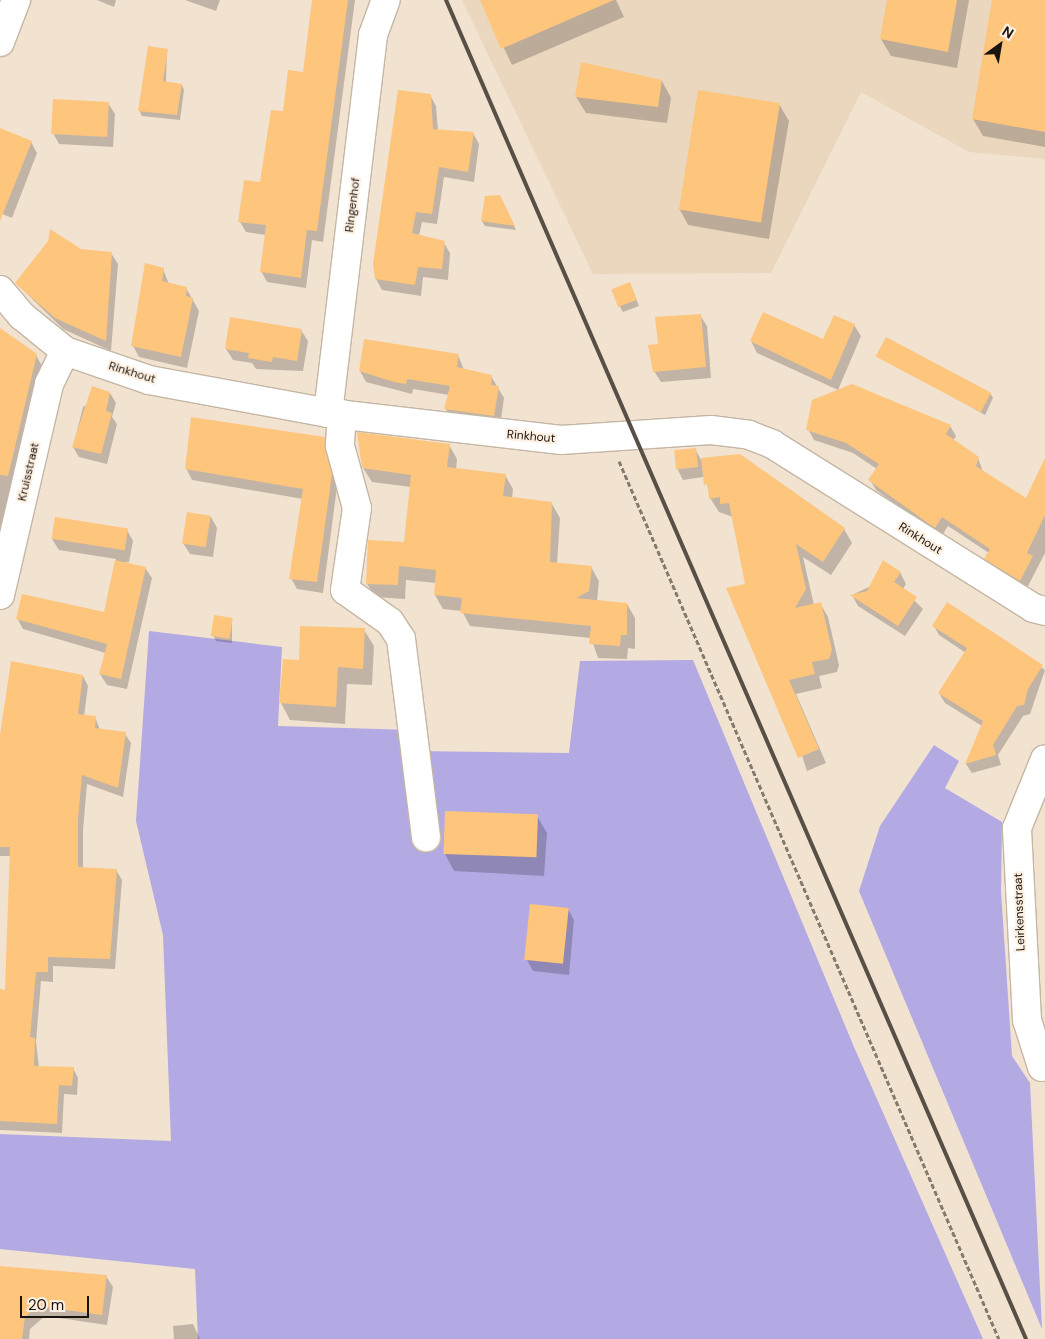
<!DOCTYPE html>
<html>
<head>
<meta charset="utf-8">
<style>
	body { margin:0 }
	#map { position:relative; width:1045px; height:1339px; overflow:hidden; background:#f2e2d0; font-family:"DM Sans",sans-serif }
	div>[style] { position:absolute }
	.built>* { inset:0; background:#ebd6be }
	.green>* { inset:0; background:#b3a9e3 }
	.shadow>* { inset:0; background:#0003 }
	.building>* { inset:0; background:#fec57d; transform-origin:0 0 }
	.path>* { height:3px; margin-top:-1.5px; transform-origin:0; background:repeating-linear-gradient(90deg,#847a6e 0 5px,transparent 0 7.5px) }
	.roads { filter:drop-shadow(1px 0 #c5b6a4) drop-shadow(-1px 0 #c5b6a4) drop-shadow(0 1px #c5b6a4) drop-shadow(0 -1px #c5b6a4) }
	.minor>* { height:28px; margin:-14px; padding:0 14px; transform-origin:14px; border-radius:14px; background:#fff }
	.rail>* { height:4px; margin:-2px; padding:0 2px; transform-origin:2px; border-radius:2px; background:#585046 }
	span { translate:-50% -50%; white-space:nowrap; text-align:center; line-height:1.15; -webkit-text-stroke:4px #fdf0e1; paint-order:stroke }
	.street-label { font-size:12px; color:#19140e }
	.north { position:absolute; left:975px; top:20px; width:50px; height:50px; -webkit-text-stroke:4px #fdf0e1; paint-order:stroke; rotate:32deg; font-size:14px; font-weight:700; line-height:20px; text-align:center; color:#19140e }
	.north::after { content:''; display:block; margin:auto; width:18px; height:22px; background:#19140e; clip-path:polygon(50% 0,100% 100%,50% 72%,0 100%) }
	.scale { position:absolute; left:20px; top:1296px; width:69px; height:22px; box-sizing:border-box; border:2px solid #19140e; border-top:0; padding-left:6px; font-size:15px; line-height:18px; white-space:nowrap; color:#19140e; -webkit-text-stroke:4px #fdf0e1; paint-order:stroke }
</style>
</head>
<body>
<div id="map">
	<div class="built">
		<i style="clip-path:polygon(462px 0,1045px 0,1045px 159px,969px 152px,861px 92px,771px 273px,593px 274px)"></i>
	</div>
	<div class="green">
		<i style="clip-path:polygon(149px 631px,282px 647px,278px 726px,412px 730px,413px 751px,569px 753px,580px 661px,693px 660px,854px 1047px,983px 1339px,198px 1339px,195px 1269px,0 1249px,0 1134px,171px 1141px,163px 935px,136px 821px)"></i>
		<i style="clip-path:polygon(934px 745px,959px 761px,945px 788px,1002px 822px,1001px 892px,1012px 1056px,1030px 1083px,1042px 1329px,859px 891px,880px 826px)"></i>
	</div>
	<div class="shadow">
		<i style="clip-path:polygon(97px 0,116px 0,114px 7px)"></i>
		<i style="clip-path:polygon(185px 0,220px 0,216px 11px)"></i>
		<i style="clip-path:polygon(313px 0,355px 0,323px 242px,312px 240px,306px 288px,267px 282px,261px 271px,266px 235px,246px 232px,240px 222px,261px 184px,284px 113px,304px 73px)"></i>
		<i style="clip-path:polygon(481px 0,616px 0,624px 17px,512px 65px)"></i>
		<i style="clip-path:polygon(888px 0,969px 0,957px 68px,891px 56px,881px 39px)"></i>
		<i style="clip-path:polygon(995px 0,1045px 0,1045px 147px,983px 136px,973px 119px)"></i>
		<i style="clip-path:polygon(167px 51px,166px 83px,182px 85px,184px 90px,180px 120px,142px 116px,139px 110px)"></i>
		<i style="clip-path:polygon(662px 81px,671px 98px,667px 123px,586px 113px,576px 97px)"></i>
		<i style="clip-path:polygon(399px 91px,430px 95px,436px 106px,438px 131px,473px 133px,479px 144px,474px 182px,444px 177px,437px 224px,422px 222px,419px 236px,444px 243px,450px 253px,448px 280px,423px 277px,421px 296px,382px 290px,376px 279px)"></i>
		<i style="clip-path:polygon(108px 103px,115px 114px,113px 147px,59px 144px,53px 133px)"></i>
		<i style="clip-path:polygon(779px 104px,789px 121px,769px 239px,688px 225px,679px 208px)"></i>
		<i style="clip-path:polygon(0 140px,31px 142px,37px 153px,12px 218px,0 213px)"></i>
		<i style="clip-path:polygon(502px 201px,516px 230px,485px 226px,482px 221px)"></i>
		<i style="clip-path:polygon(81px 250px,111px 253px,118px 264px,111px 351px,63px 329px,16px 283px)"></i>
		<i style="clip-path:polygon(163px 269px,169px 284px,186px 288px,199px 311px,187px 368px,139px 357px,133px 346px)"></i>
		<i style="clip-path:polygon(632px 289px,639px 306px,623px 312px,620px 307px)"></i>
		<i style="clip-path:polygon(700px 315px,707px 326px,711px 378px,661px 382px,654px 371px,659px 345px)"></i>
		<i style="clip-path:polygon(854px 325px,861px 336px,838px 390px,757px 353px,751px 341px,824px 341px)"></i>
		<i style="clip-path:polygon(0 330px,36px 355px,42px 366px,0 544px)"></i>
		<i style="clip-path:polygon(301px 330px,308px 341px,303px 371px,256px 369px,252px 363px,233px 360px,226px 349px)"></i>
		<i style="clip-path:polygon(458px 355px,464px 370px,491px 376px,504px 398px,500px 427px,452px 420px,446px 409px,449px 395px,413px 389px,412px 394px,366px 382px,360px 371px)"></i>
		<i style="clip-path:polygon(883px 358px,990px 393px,993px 398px,985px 415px)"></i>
		<i style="clip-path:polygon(110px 393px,116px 403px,112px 417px,117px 424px,107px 464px,79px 457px,73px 447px,83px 407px)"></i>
		<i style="clip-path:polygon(950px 426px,956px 436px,953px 441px,978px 458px,983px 472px,1026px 500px,1045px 483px,1045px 553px,1026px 590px,991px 569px,986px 559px,989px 553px,948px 526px,941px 537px,876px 490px,870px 480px,877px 469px,853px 453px,814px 440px,808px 429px)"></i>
		<i style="clip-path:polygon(324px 438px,337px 487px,323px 593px,297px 589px,291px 578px,303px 499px,192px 480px,186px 468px)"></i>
		<i style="clip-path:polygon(449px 445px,457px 459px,456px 470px,505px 475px,513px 489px,512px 499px,552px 504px,560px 518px,557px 564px,591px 567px,599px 581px,597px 601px,627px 604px,635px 618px,635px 649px,628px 648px,627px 659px,598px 658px,591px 638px,470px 626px,462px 611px,443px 609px,435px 595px,436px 583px,406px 580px,405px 599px,375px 597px,367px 584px,405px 543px,411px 487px,372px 482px,363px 468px)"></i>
		<i style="clip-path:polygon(695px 449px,701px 460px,844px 529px,852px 543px,831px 575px,803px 557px,814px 605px,820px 603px,828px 617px,839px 665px,837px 672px,819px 676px,822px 688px,796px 694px,826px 763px,807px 771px,746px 585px,733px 517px,719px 512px,710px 498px,704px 468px,703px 477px,683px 480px,677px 468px)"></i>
		<i style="clip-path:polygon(211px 517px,217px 528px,213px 557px,190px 554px,183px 543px)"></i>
		<i style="clip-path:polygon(127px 530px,133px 541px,129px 562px,122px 563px,145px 568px,152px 578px,127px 689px,107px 685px,100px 674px,106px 653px,23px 629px,17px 618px,105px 613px,116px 559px,59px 550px,52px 539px)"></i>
		<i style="clip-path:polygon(900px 572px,906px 584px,903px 589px,923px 609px,905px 636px,858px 606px,852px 595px)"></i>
		<i style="clip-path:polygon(948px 604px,1045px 670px,1030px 714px,1023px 716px,998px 755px,1001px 765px,972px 773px,966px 764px,982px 726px,945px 703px,939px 693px,966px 653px,939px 635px,934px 626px)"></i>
		<i style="clip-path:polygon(232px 619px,232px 643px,216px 641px,213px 635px)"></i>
		<i style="clip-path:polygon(364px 630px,374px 646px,372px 685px,347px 684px,345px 724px,290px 720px,281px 703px,300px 661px)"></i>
		<i style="clip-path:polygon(83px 676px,88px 686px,84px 716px,95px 717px,100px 730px,125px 734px,131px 743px,123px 797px,87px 784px,83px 830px,83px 869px,116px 870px,122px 880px,115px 969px,53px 966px,53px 982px,41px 981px,36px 1042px,39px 1067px,73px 1068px,78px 1078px,77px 1095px,64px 1094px,62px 1133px,0 1130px,0 990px,6px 991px,11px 856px,0 856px,0 741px)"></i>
		<i style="clip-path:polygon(537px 816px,547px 833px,544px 876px,454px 871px,445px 854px)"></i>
		<i style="clip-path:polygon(568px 909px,574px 920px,569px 975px,533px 971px,527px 960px)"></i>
		<i style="clip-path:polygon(0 1268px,106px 1276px,113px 1287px,107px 1325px,45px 1316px,30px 1329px,29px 1339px,0 1339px)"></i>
		<i style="clip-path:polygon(193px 1324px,200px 1339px,174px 1339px,173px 1326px)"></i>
	</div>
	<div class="building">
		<i style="clip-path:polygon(312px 0,348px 0,317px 231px,307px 230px,301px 278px,296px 277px,260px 272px,266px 225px,238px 222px,244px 180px,260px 182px,271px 110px,283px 111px,288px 70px,303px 72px)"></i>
		<i style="clip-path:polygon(480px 0,614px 0,501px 49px)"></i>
		<i style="clip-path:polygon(887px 0,957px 0,948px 52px,880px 39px)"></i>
		<i style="clip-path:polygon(992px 0,1045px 0,1045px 132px,972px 119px)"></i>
		<i style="clip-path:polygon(148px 46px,168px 49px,163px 81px,182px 84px,177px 115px,138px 111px)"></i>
		<i style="clip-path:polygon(581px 62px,662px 80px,658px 107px,575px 97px)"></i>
		<i style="clip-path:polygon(398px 90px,431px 94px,433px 129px,474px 132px,468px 172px,439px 167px,432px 214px,416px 212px,412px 233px,445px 241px,442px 269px,418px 267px,415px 285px,375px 279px,373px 264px)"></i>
		<i style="left:698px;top:90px;width:83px;height:121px;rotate:9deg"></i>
		<i style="left:53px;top:99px;width:56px;height:35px;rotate:3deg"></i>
		<i style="clip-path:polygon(0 128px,32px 141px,0 221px)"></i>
		<i style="clip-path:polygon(500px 195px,515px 226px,481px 221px,485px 196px)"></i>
		<i style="clip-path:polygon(50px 229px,81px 249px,112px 252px,106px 341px,55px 318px,15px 283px,48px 241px)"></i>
		<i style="clip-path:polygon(145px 263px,164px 268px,162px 281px,187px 287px,186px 296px,193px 298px,181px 357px,131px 346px)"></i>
		<i style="left:630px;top:282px;width:19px;height:20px;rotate:69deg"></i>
		<i style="clip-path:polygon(763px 312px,823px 339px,834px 315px,855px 324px,831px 380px,750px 341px)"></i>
		<i style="clip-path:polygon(701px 314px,706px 367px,653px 372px,648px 345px,658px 344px,655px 317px)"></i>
		<i style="clip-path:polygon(230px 317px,302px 329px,297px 361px,273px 357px,272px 362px,248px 358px,249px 353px,225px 349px)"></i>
		<i style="clip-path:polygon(0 328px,37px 354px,8px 476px,0 475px)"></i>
		<i style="left:886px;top:337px;width:119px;height:22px;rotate:28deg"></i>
		<i style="clip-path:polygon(364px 339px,459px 354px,457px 367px,492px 375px,491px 385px,499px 386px,494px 416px,444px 409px,450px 386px,407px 379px,406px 384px,394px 382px,359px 371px)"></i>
		<i style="clip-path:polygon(852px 384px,951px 425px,946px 434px,979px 457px,976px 466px,1026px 498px,1045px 458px,1045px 515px,1027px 553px,1033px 556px,1020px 581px,984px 559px,990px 549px,942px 517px,935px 528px,868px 480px,879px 464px,846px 443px,806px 430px,812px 400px)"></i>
		<i style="clip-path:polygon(92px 386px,110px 392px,106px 411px,112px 413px,101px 454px,72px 447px)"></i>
		<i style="clip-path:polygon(191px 417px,325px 437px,332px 474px,317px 582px,289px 579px,303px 489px,185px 469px)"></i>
		<i style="clip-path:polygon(357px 432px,450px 444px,447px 467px,506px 474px,503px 496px,552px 502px,550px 562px,592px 566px,589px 591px,576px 598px,627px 603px,627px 635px,621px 635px,620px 646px,589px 644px,591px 626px,460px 613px,462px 598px,434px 595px,436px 570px,399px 566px,398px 585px,366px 584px,368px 540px,404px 542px,411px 475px,362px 468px)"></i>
		<i style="left:696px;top:448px;width:19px;height:22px;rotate:84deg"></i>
		<i style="clip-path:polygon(740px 454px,845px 528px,823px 562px,796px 544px,806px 589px,795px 608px,821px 602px,832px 650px,829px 659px,812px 662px,815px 674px,789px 680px,819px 749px,798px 758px,726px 588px,745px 584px,729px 503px,720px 504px,720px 497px,709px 499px,708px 484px,704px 485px,701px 458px)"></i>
		<i style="left:187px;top:512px;width:24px;height:32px;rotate:9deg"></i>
		<i style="left:55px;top:517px;width:74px;height:22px;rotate:9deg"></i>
		<i style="clip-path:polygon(115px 560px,146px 567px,121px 679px,99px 674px,107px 644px,16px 619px,22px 594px,104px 612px)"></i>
		<i style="clip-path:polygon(883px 560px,901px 572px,894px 582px,917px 597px,898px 626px,850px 595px,867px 591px)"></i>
		<i style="clip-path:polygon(947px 602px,1043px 665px,1028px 689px,1024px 705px,1017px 706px,993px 745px,996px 755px,965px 764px,983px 721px,938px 693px,967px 648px,932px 626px)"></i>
		<i style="left:214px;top:615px;width:19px;height:21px;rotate:9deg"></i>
		<i style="clip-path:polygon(300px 626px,365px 628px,363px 669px,338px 667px,336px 707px,279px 703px,283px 659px,299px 660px)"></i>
		<i style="clip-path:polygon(11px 661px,83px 675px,78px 714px,96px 716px,95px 728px,126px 732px,118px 788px,82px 775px,78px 819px,78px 867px,117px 869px,110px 959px,48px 957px,48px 972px,36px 972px,30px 1037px,35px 1038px,34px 1066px,74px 1067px,72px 1086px,59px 1085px,57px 1124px,0 1121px,0 989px,5px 990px,10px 847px,0 847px,0 735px)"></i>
		<i style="left:445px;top:811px;width:93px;height:43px;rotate:2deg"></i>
		<i style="left:530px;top:904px;width:39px;height:56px;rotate:6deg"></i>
		<i style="clip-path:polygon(0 1266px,107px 1275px,102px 1315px,38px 1306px,25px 1317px,22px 1339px,0 1339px)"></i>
	</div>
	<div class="path">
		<i style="left:619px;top:461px;width:957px;rotate:66.6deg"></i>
	</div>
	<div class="roads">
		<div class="minor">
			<i style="left:0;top:42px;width:45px;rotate:-69.1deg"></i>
			<i style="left:0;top:290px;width:34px;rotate:50deg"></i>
			<i style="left:22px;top:316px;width:55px;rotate:39.1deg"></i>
			<i style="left:65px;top:351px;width:89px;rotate:19deg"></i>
			<i style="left:149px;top:380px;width:182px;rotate:10.4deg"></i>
			<i style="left:328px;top:413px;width:235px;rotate:6.6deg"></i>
			<i style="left:561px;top:440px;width:150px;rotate:-3.8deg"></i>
			<i style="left:711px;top:430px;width:38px;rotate:7deg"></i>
			<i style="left:749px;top:435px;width:25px;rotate:21deg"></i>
			<i style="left:772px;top:444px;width:308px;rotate:32.1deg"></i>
			<i style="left:1033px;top:608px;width:12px;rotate:14deg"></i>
			<i style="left:328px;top:413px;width:381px;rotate:-83.2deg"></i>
			<i style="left:373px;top:35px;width:37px;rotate:-70deg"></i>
			<i style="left:342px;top:414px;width:32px;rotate:94deg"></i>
			<i style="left:340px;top:446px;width:64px;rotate:74.7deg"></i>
			<i style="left:357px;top:508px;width:83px;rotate:98.3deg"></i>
			<i style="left:345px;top:590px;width:55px;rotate:35.4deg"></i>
			<i style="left:390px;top:622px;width:20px;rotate:57deg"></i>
			<i style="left:401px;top:639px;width:200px;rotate:82.8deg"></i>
			<i style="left:0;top:595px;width:217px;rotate:-76.9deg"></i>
			<i style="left:49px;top:384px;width:37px;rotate:-64deg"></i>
			<i style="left:1042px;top:1067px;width:49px;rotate:-107.7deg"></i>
			<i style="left:1027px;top:1020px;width:192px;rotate:-93deg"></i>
			<i style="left:1017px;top:828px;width:74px;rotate:-67.9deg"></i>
		</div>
	</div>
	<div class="rail">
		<i style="left:446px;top:0;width:1459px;rotate:66.58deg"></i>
	</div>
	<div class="street-label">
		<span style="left:353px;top:205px;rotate:-83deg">Ringenhof</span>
		<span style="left:132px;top:373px;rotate:17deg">Rinkhout</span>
		<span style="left:531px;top:437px;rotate:5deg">Rinkhout</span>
		<span style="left:29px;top:472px;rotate:-77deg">Kruisstraat</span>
		<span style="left:920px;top:539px;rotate:32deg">Rinkhout</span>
		<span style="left:1020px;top:912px;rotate:-92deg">Leirkensstraat</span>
	</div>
	<div class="north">N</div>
	<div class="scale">20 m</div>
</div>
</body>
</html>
